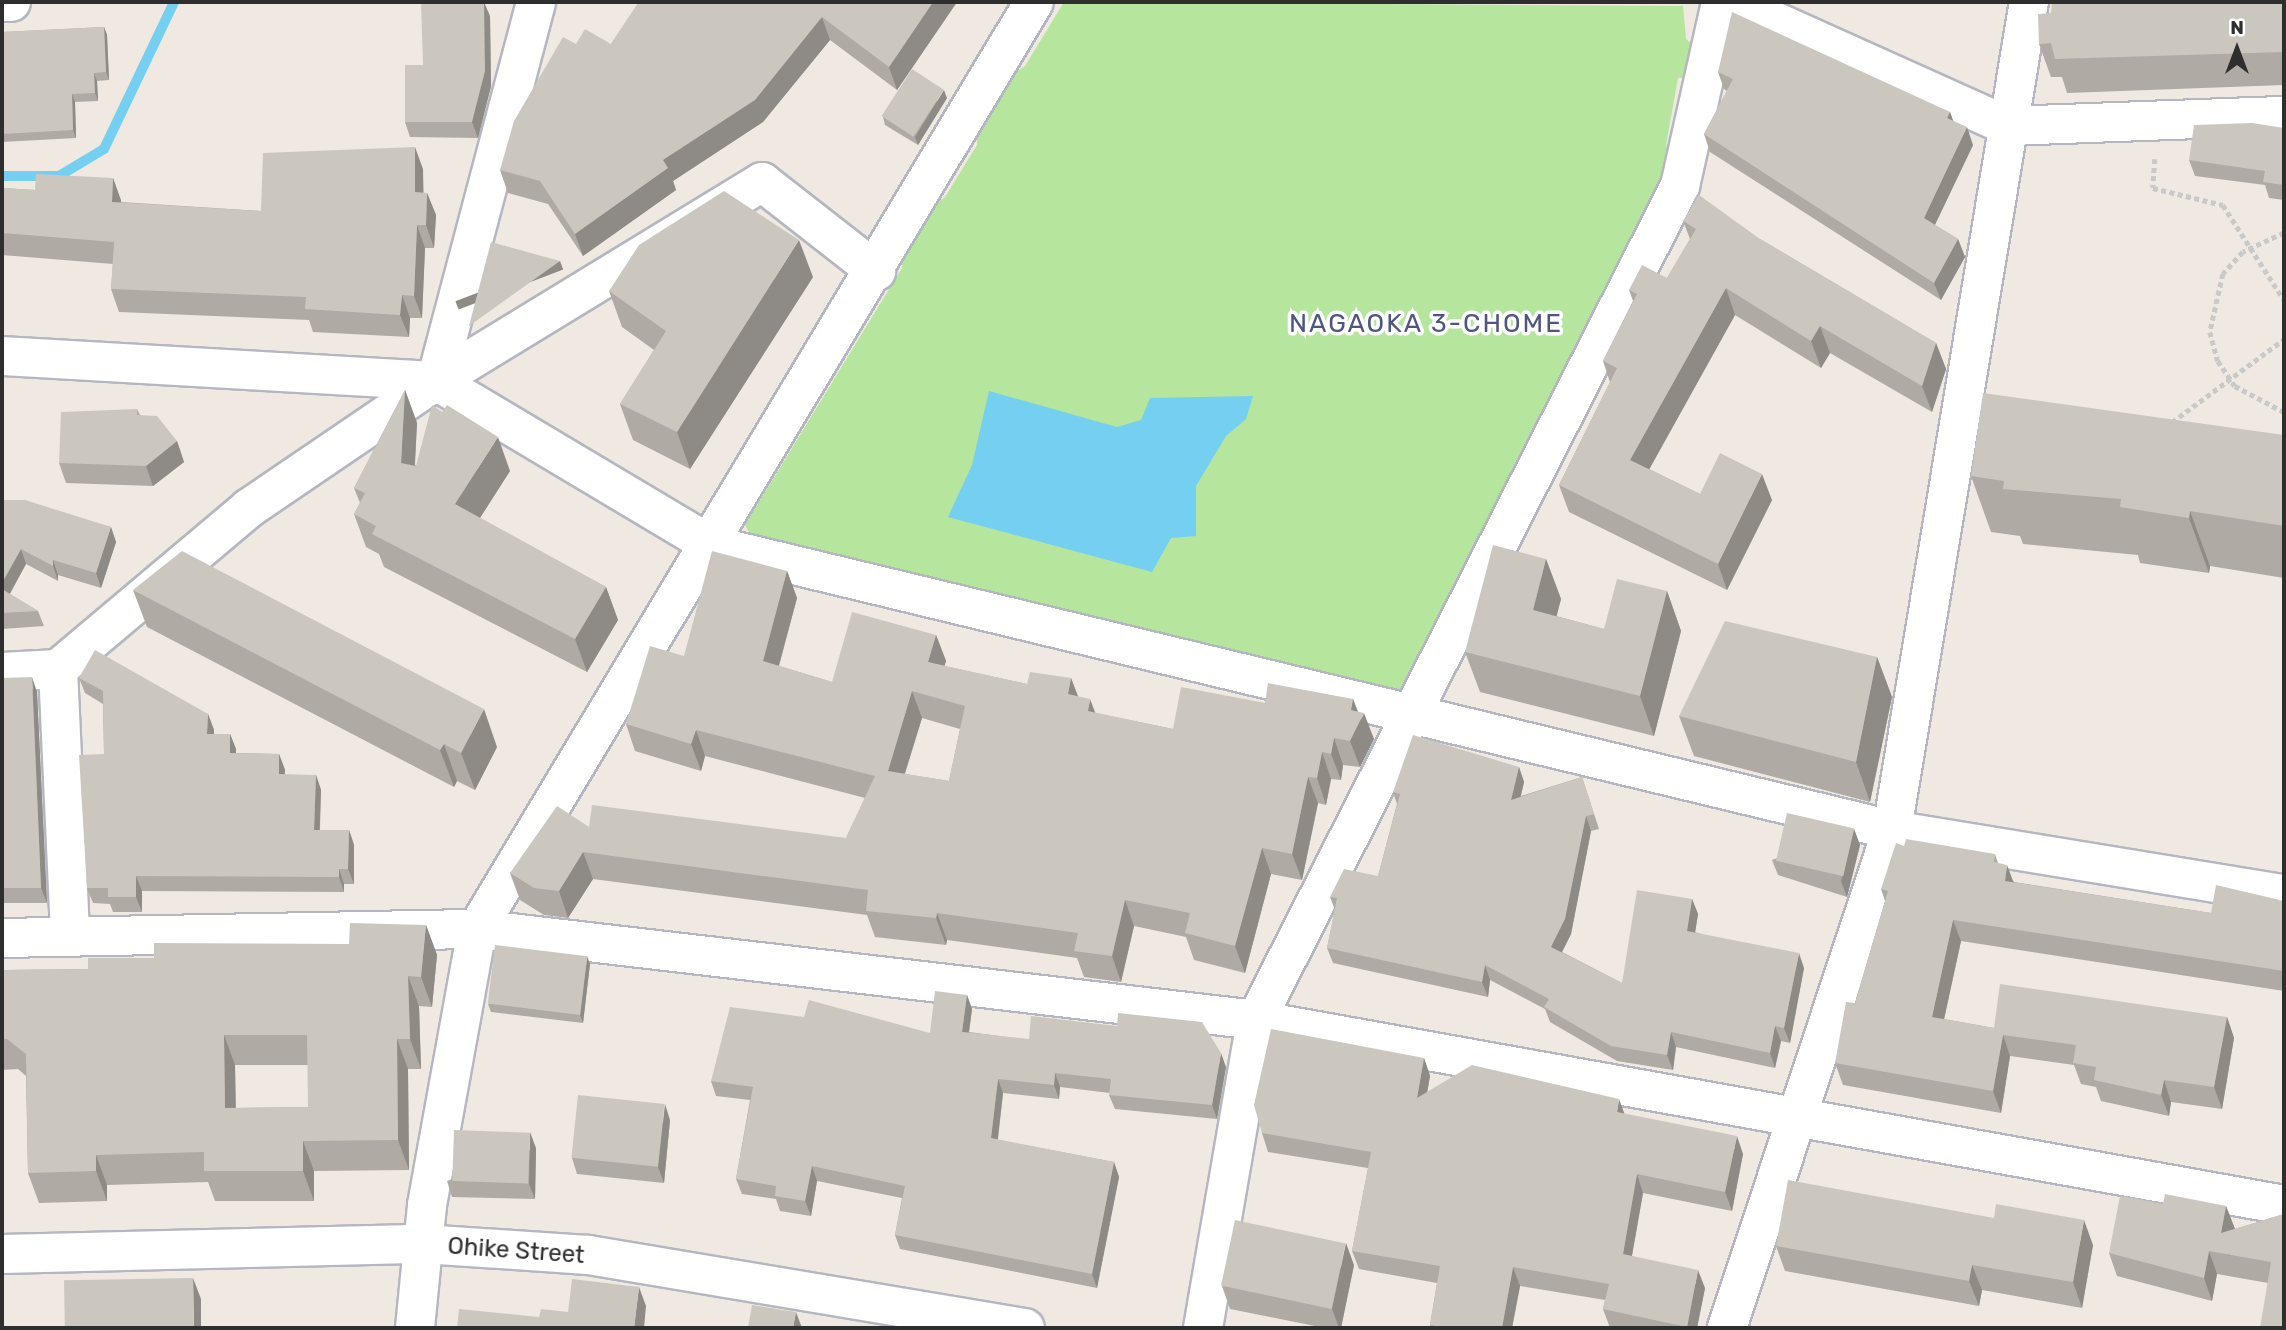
<!DOCTYPE html>
<html>
<head>
<meta charset="utf-8">
<style>
	body { margin:0 }
	#map { position:relative; width:2286px; height:1330px; overflow:hidden; background:#efe9e1; font-family:Rubik,sans-serif }
	div>[style] { position:absolute }
	.green>* { inset:0; background:#b6e59e }
	.water>* { inset:0; background:#75cff0 }
	.stream>* { height:10px; margin:-5px; padding:0 5px; transform-origin:5px; border-radius:5px; background:#75cff0 }
	.path>* { height:4.5px; margin-top:-2.25px; transform-origin:0; background:repeating-linear-gradient(90deg,#c9c9c9 0 5px,transparent 0 8.5px) }
	.roads { filter:drop-shadow(2px 0 #b4b7c1) drop-shadow(-2px 0 #b4b7c1) drop-shadow(0 2px #b4b7c1) drop-shadow(0 -2px #b4b7c1) }
	.street>* { height:38px; margin:-19px; padding:0 19px; transform-origin:19px; border-radius:19px; background:#fff }
	.secondary>* { height:38px; margin:-19px; padding:0 19px; transform-origin:19px; border-radius:19px; background:#fff }
	.wall>* { inset:0; background:#afaba4 }
	.shaded-wall>* { inset:0; background:#8e8b86; transform-origin:0 0 }
	.building>* { inset:0; background:#cbc7bf; transform-origin:0 0 }
	span { translate:-50% -50%; white-space:nowrap; text-align:center; line-height:1.15; -webkit-text-stroke:7px #fff; paint-order:stroke }
	.street-label { font-size:24px; color:#2e2e2e }
	.neighbourhood-label { font-size:26px; color:#4d5680; letter-spacing:2px }
	.frame { position:absolute; inset:0; border:4px solid #2e2e2e; pointer-events:none }
	.north { position:absolute; left:2202px; top:14px; width:70px; height:70px; -webkit-text-stroke:5px #fff; paint-order:stroke; rotate:0deg; font-size:19px; font-weight:700; line-height:28px; text-align:center; color:#2e2e2e }
	.north::after { content:''; display:block; margin:auto; width:24px; height:32px; background:#2e2e2e; clip-path:polygon(50% 0,100% 100%,50% 72%,0 100%) }
</style>
</head>
<body>
<div id="map">
	<div class="green">
		<i style="clip-path:polygon(1064px 2px,1683px 6px,1686px 39px,1693px 45px,1686px 78px,1678px 78px,1666px 145px,1672px 166px,1645px 228px,1635px 230px,1405px 705px,753px 539px,745px 525px,902px 268px,903px 247px,923px 213px,945px 197px,977px 145px,977px 125px,1001px 81px,1025px 66px)"></i>
	</div>
	<div class="water">
		<i style="clip-path:polygon(989px 391px,1117px 427px,1141px 420px,1150px 398px,1253px 396px,1246px 419px,1226px 436px,1196px 486px,1196px 536px,1171px 538px,1152px 572px,948px 517px,972px 465px)"></i>
	</div>
	<div class="stream">
		<i style="left:2px;top:176px;width:57px"></i>
		<i style="left:59px;top:176px;width:52px;rotate:-31deg"></i>
		<i style="left:104px;top:149px;width:163px;rotate:-64.5deg"></i>
	</div>
	<div class="path">
		<i style="left:2155px;top:159px;width:29px;rotate:94deg"></i>
		<i style="left:2153px;top:188px;width:72px;rotate:13.7deg"></i>
		<i style="left:2223px;top:205px;width:113px;rotate:57.3deg"></i>
		<i style="left:2284px;top:233px;width:45px;rotate:155.1deg"></i>
		<i style="left:2243px;top:252px;width:30px;rotate:132deg"></i>
		<i style="left:2223px;top:274px;width:59px;rotate:102.6deg"></i>
		<i style="left:2210px;top:332px;width:30px;rotate:75deg"></i>
		<i style="left:2218px;top:361px;width:30px;rotate:56deg"></i>
		<i style="left:2235px;top:386px;width:55px;rotate:28deg"></i>
		<i style="left:2172px;top:422px;width:139px;rotate:-36.5deg"></i>
	</div>
	<div class="roads">
		<div class="street">
			<i style="left:1732px;top:2px;width:303px;rotate:24.2deg"></i>
			<i style="left:2008px;top:126px;width:276px;rotate:-2.1deg"></i>
			<i style="left:2px;top:356px;width:435px;rotate:3.3deg"></i>
			<i style="left:436px;top:381px;width:320px;rotate:30.8deg"></i>
			<i style="left:711px;top:545px;width:1215px;rotate:13.57deg"></i>
			<i style="left:1892px;top:830px;width:397px;rotate:9.3deg"></i>
			<i style="left:436px;top:381px;width:392px;rotate:-75.2deg"></i>
			<i style="left:58px;top:669px;width:268px;rotate:87.4deg"></i>
			<i style="left:2px;top:672px;width:56px;rotate:-3.1deg"></i>
			<i style="left:58px;top:669px;width:250px;rotate:-40.1deg"></i>
			<i style="left:249px;top:508px;width:226px;rotate:-34.2deg"></i>
			<i style="left:436px;top:381px;width:382px;rotate:-31.4deg"></i>
			<i style="left:762px;top:182px;width:145px;rotate:38deg"></i>
			<i style="left:2px;top:938px;width:475px;rotate:-1.1deg"></i>
			<i style="left:477px;top:929px;width:784px;rotate:6.66deg"></i>
			<i style="left:1256px;top:1020px;width:1045px;rotate:10.2deg"></i>
			<i style="left:415px;top:1328px;width:124px;rotate:-84.4deg"></i>
			<i style="left:427px;top:1205px;width:280px;rotate:-79.7deg"></i>
			<i style="left:477px;top:929px;width:1081px;rotate:-59deg"></i>
			<i style="left:1203px;top:1328px;width:313px;rotate:-80.2deg"></i>
			<i style="left:1256px;top:1020px;width:936px;rotate:-63.05deg"></i>
			<i style="left:1680px;top:186px;width:189px;rotate:-77.4deg"></i>
			<i style="left:1727px;top:1328px;width:525px;rotate:-71.67deg"></i>
			<i style="left:1892px;top:830px;width:839px;rotate:-80.61deg"></i>
		</div>
		<div class="secondary">
			<i style="left:2px;top:2px;width:9px"></i>
			<i style="left:2px;top:1254px;width:421px;rotate:-1.4deg"></i>
			<i style="left:423px;top:1244px;width:165px;rotate:3.8deg"></i>
			<i style="left:588px;top:1255px;width:443px;rotate:9.5deg"></i>
		</div>
	</div>
	<div class="wall">
		<i style="clip-path:polygon(639px 2px,957px 2px,897px 90px,830px 40px,763px 122px,673px 181px,676px 190px,583px 256px,548px 204px,508px 193px,500px 170px,576px 44px,611px 44px)"></i>
		<i style="clip-path:polygon(2284px 2px,2284px 85px,2067px 93px,2062px 77px,2051px 77px,2039px 44px)"></i>
		<i style="clip-path:polygon(490px 16px,491px 86px,478px 138px,410px 137px,405px 122px,423px 65px)"></i>
		<i style="clip-path:polygon(104px 27px,107px 35px,109px 80px,97px 81px,98px 101px,75px 102px,76px 138px,2px 142px,2px 32px)"></i>
		<i style="clip-path:polygon(1718px 72px,1950px 112px,1953px 121px,1973px 145px,1935px 225px,1958px 239px,1965px 257px,1941px 300px,1710px 152px,1704px 134px,1727px 91px,1724px 89px)"></i>
		<i style="clip-path:polygon(947px 98px,918px 145px,885px 125px,883px 117px)"></i>
		<i style="clip-path:polygon(2284px 128px,2284px 200px,2269px 198px,2265px 185px,2195px 176px,2189px 160px)"></i>
		<i style="clip-path:polygon(423px 169px,423px 193px,427px 193px,436px 215px,434px 248px,425px 248px,422px 318px,410px 318px,409px 337px,313px 332px,309px 320px,119px 312px,111px 289px,113px 264px,2px 255px,2px 188px,35px 190px,113px 178px,121px 202px,261px 211px)"></i>
		<i style="clip-path:polygon(1683px 221px,1760px 239px,1936px 343px,1946px 369px,1932px 412px,1830px 353px,1821px 368px,1735px 315px,1649px 469px,1700px 494px,1772px 500px,1727px 590px,1569px 512px,1559px 485px,1610px 382px,1603px 361px,1633px 301px,1629px 290px,1667px 278px,1690px 239px)"></i>
		<i style="clip-path:polygon(813px 277px,690px 469px,633px 440px,620px 404px,654px 350px,622px 327px,609px 291px)"></i>
		<i style="clip-path:polygon(405px 390px,417px 423px,415px 465px,510px 471px,480px 518px,606px 587px,618px 620px,587px 672px,384px 567px,379px 554px,366px 547px,354px 514px,360px 503px,354px 488px)"></i>
		<i style="clip-path:polygon(137px 409px,140px 415px,177px 441px,184px 462px,153px 486px,66px 483px,59px 463px)"></i>
		<i style="clip-path:polygon(2284px 435px,2284px 578px,2210px 566px,2209px 573px,2140px 563px,2138px 555px,2023px 544px,2020px 536px,1991px 532px,1971px 476px)"></i>
		<i style="clip-path:polygon(2px 500px,111px 527px,116px 542px,101px 588px,58px 575px,58px 581px,26px 564px,10px 594px,38px 611px,44px 626px,2px 629px)"></i>
		<i style="clip-path:polygon(1546px 559px,1561px 599px,1556px 616px,1604px 629px,1667px 591px,1681px 631px,1654px 736px,1480px 692px,1465px 652px)"></i>
		<i style="clip-path:polygon(evenodd,787px 571px,797px 598px,779px 666px,832px 682px,936px 635px,946px 661px,944px 666px,1027px 684px,1071px 678px,1078px 696px,1095px 713px,1173px 729px,1265px 703px,1353px 699px,1358px 712px,1374px 739px,1360px 767px,1343px 765px,1341px 780px,1331px 779px,1326px 805px,1318px 803px,1302px 880px,1271px 874px,1245px 973px,1194px 960px,1186px 937px,1134px 926px,1121px 982px,1084px 977px,1077px 958px,947px 940px,946px 945px,875px 937px,867px 915px,593px 879px,568px 918px,544px 915px,520px 900px,510px 873px,589px 827px,846px 838px,865px 798px,705px 756px,701px 771px,635px 751px,626px 724px,684px 656px,787px 571px,922px 718px,960px 729px,949px 781px,905px 774px,922px 718px)"></i>
		<i style="clip-path:polygon(133px 590px,497px 747px,475px 790px,457px 781px,454px 787px,147px 627px)"></i>
		<i style="clip-path:polygon(1877px 657px,1892px 697px,1870px 802px,1694px 756px,1679px 716px)"></i>
		<i style="clip-path:polygon(2px 678px,37px 692px,47px 903px,2px 903px)"></i>
		<i style="clip-path:polygon(79px 678px,208px 714px,214px 730px,214px 734px,230px 734px,236px 749px,236px 753px,279px 754px,285px 770px,285px 775px,316px 775px,321px 790px,320px 830px,349px 830px,354px 845px,354px 884px,344px 884px,344px 892px,142px 891px,142px 912px,113px 912px,110px 904px,93px 903px,87px 888px,104px 754px,103px 704px,85px 693px)"></i>
		<i style="clip-path:polygon(1519px 767px,1524px 782px,1521px 796px,1582px 777px,1599px 829px,1591px 831px,1571px 934px,1562px 952px,1622px 983px,1692px 899px,1698px 914px,1695px 932px,1804px 968px,1790px 1043px,1781px 1041px,1775px 1068px,1676px 1047px,1673px 1070px,1617px 1061px,1550px 1022px,1545px 1009px,1490px 980px,1488px 997px,1333px 963px,1327px 948px,1335px 910px,1330px 897px,1378px 876px,1397px 804px,1393px 792px)"></i>
		<i style="clip-path:polygon(1854px 829px,1860px 845px,1847px 897px,1778px 875px,1772px 860px)"></i>
		<i style="clip-path:polygon(1995px 854px,1998px 863px,2014px 882px,2211px 913px,2284px 901px,2284px 991px,1961px 941px,1944px 1019px,1994px 1028px,2227px 1017px,2234px 1038px,2222px 1109px,2171px 1102px,2169px 1116px,2101px 1101px,2096px 1087px,2081px 1084px,2074px 1065px,2010px 1056px,2001px 1113px,1843px 1085px,1835px 1063px,1855px 1003px,1885px 901px,1881px 889px)"></i>
		<i style="clip-path:polygon(evenodd,426px 925px,437px 955px,432px 1007px,419px 1006px,421px 1069px,408px 1069px,409px 1170px,314px 1171px,314px 1201px,215px 1201px,208px 1182px,107px 1185px,107px 1201px,39px 1203px,28px 1173px,26px 1076px,18px 1069px,2px 1070px,2px 964px,4px 970px,88px 969px,154px 958px,349px 944px,426px 925px,235px 1065px,308px 1065px,308px 1107px,236px 1108px,235px 1065px)"></i>
		<i style="clip-path:polygon(590px 964px,583px 1023px,491px 1012px,488px 1004px)"></i>
		<i style="clip-path:polygon(967px 995px,972px 1009px,969px 1032px,1226px 1067px,1217px 1119px,1115px 1109px,1109px 1095px,1110px 1093px,1060px 1087px,1059px 1099px,1003px 1093px,998px 1140px,1114px 1162px,1119px 1177px,1097px 1288px,900px 1249px,895px 1235px,902px 1198px,817px 1181px,811px 1216px,780px 1211px,776px 1199px,742px 1194px,736px 1179px,750px 1100px,716px 1096px,711px 1081px,930px 1033px)"></i>
		<i style="clip-path:polygon(1424px 1058px,1430px 1076px,1427px 1092px,1624px 1114px,1743px 1154px,1732px 1211px,1643px 1193px,1632px 1256px,1705px 1288px,1697px 1328px,1610px 1328px,1603px 1309px,1605px 1300px,1520px 1286px,1512px 1328px,1431px 1328px,1430px 1325px,1437px 1283px,1359px 1269px,1352px 1251px,1368px 1168px,1268px 1152px,1262px 1133px)"></i>
		<i style="clip-path:polygon(670px 1120px,664px 1183px,577px 1174px,572px 1158px)"></i>
		<i style="clip-path:polygon(536px 1148px,535px 1199px,452px 1197px,447px 1181px)"></i>
		<i style="clip-path:polygon(2163px 1204px,2226px 1206px,2235px 1229px,2284px 1214px,2268px 1283px,2217px 1274px,2212px 1301px,2117px 1276px,2109px 1253px)"></i>
		<i style="clip-path:polygon(2093px 1245px,2082px 1308px,1982px 1290px,1979px 1306px,1785px 1271px,1776px 1246px)"></i>
		<i style="clip-path:polygon(1354px 1265px,1341px 1328px,1325px 1328px,1230px 1309px,1222px 1286px)"></i>
	</div>
	<div class="shaded-wall">
		<i style="clip-path:polygon(484px 2px,490px 16px,491px 86px,478px 138px,472px 122px)"></i>
		<i style="clip-path:polygon(933px 2px,957px 2px,897px 90px,889px 67px)"></i>
		<i style="clip-path:polygon(822px 17px,830px 40px,763px 122px,673px 181px,676px 190px,583px 256px,575px 234px,663px 160px)"></i>
		<i style="clip-path:polygon(104px 27px,107px 35px,109px 80px,106px 72px)"></i>
		<i style="clip-path:polygon(94px 73px,97px 81px,98px 101px,95px 93px)"></i>
		<i style="clip-path:polygon(944px 90px,947px 98px,918px 145px,915px 137px)"></i>
		<i style="clip-path:polygon(72px 94px,75px 102px,76px 138px,73px 130px)"></i>
		<i style="clip-path:polygon(1950px 112px,1956px 129px,1947px 118px)"></i>
		<i style="clip-path:polygon(1967px 127px,1973px 145px,1930px 235px,1924px 218px)"></i>
		<i style="clip-path:polygon(415px 147px,423px 169px,424px 215px,415px 192px)"></i>
		<i style="clip-path:polygon(113px 178px,121px 200px,120px 224px,112px 202px)"></i>
		<i style="clip-path:polygon(427px 193px,436px 215px,434px 248px,426px 225px)"></i>
		<i style="clip-path:polygon(417px 225px,425px 248px,422px 318px,414px 296px)"></i>
		<i style="clip-path:polygon(1958px 239px,1965px 257px,1941px 300px,1934px 283px)"></i>
		<i style="clip-path:polygon(799px 240px,813px 277px,690px 469px,677px 432px)"></i>
		<i style="left:560px;top:261px;width:9px;height:112px;rotate:69deg"></i>
		<i style="clip-path:polygon(1726px 288px,1735px 315px,1640px 486px,1630px 460px)"></i>
		<i style="clip-path:polygon(402px 295px,410px 318px,409px 337px,400px 315px)"></i>
		<i style="clip-path:polygon(1820px 326px,1830px 353px,1821px 368px,1811px 341px)"></i>
		<i style="clip-path:polygon(1936px 343px,1946px 369px,1932px 412px,1922px 386px)"></i>
		<i style="clip-path:polygon(405px 390px,417px 423px,413px 497px,401px 463px)"></i>
		<i style="clip-path:polygon(498px 437px,510px 471px,467px 538px,455px 504px)"></i>
		<i style="clip-path:polygon(177px 441px,184px 462px,153px 486px,146px 466px)"></i>
		<i style="clip-path:polygon(1762px 474px,1772px 500px,1727px 590px,1718px 564px)"></i>
		<i style="clip-path:polygon(2190px 511px,2210px 566px,2209px 573px,2189px 518px)"></i>
		<i style="clip-path:polygon(111px 527px,116px 542px,101px 588px,96px 573px)"></i>
		<i style="clip-path:polygon(21px 549px,26px 564px,5px 602px,2px 594px,2px 583px)"></i>
		<i style="clip-path:polygon(1546px 559px,1561px 599px,1548px 650px,1533px 610px)"></i>
		<i style="clip-path:polygon(53px 560px,58px 575px,58px 581px,53px 566px)"></i>
		<i style="clip-path:polygon(787px 571px,797px 598px,773px 687px,763px 661px)"></i>
		<i style="clip-path:polygon(606px 587px,618px 620px,587px 672px,575px 639px)"></i>
		<i style="clip-path:polygon(1667px 591px,1681px 631px,1654px 736px,1640px 696px)"></i>
		<i style="clip-path:polygon(936px 635px,946px 661px,938px 689px,928px 662px)"></i>
		<i style="clip-path:polygon(1877px 657px,1892px 697px,1870px 802px,1856px 762px)"></i>
		<i style="clip-path:polygon(32px 677px,37px 692px,47px 903px,41px 888px)"></i>
		<i style="clip-path:polygon(1071px 678px,1081px 705px,1068px 694px)"></i>
		<i style="clip-path:polygon(912px 691px,922px 718px,897px 798px,888px 771px)"></i>
		<i style="clip-path:polygon(1090px 699px,1100px 725px,1088px 711px)"></i>
		<i style="clip-path:polygon(1353px 699px,1361px 720px,1364px 713px,1374px 739px,1360px 767px,1350px 741px,1351px 710px)"></i>
		<i style="clip-path:polygon(484px 709px,497px 747px,475px 790px,461px 753px)"></i>
		<i style="clip-path:polygon(208px 714px,214px 730px,213px 749px,207px 734px)"></i>
		<i style="clip-path:polygon(696px 730px,705px 756px,701px 771px,691px 744px)"></i>
		<i style="clip-path:polygon(230px 734px,236px 749px,236px 769px,230px 753px)"></i>
		<i style="clip-path:polygon(1334px 738px,1343px 765px,1341px 780px,1331px 754px)"></i>
		<i style="clip-path:polygon(444px 744px,457px 781px,454px 787px,440px 750px)"></i>
		<i style="clip-path:polygon(1322px 752px,1331px 779px,1326px 805px,1317px 778px)"></i>
		<i style="clip-path:polygon(279px 754px,285px 770px,284px 790px,279px 774px)"></i>
		<i style="clip-path:polygon(1519px 767px,1524px 782px,1516px 814px,1511px 800px)"></i>
		<i style="clip-path:polygon(316px 775px,321px 790px,319px 845px,314px 830px)"></i>
		<i style="clip-path:polygon(1308px 777px,1318px 803px,1302px 880px,1292px 854px)"></i>
		<i style="clip-path:polygon(1586px 816px,1591px 831px,1571px 934px,1557px 962px,1551px 947px)"></i>
		<i style="clip-path:polygon(1854px 829px,1860px 845px,1847px 897px,1841px 881px)"></i>
		<i style="clip-path:polygon(349px 830px,354px 845px,354px 884px,348px 869px)"></i>
		<i style="clip-path:polygon(1262px 848px,1271px 874px,1245px 973px,1235px 946px)"></i>
		<i style="clip-path:polygon(583px 852px,593px 879px,568px 918px,559px 891px)"></i>
		<i style="clip-path:polygon(2007px 865px,2015px 886px,2005px 881px)"></i>
		<i style="clip-path:polygon(339px 869px,344px 884px,344px 892px,339px 877px)"></i>
		<i style="clip-path:polygon(136px 876px,142px 891px,142px 912px,136px 897px)"></i>
		<i style="clip-path:polygon(1692px 899px,1698px 914px,1693px 946px,1687px 931px)"></i>
		<i style="clip-path:polygon(1125px 900px,1134px 926px,1121px 982px,1112px 956px)"></i>
		<i style="clip-path:polygon(937px 913px,947px 940px,946px 945px,936px 918px)"></i>
		<i style="clip-path:polygon(1953px 920px,1961px 941px,1940px 1038px,1932px 1017px)"></i>
		<i style="clip-path:polygon(426px 925px,437px 955px,432px 1007px,421px 977px)"></i>
		<i style="clip-path:polygon(1799px 953px,1804px 968px,1790px 1043px,1784px 1028px)"></i>
		<i style="clip-path:polygon(587px 956px,590px 964px,583px 1023px,580px 1015px)"></i>
		<i style="clip-path:polygon(1485px 965px,1490px 980px,1488px 997px,1482px 982px)"></i>
		<i style="clip-path:polygon(408px 976px,419px 1006px,421px 1069px,410px 1039px)"></i>
		<i style="clip-path:polygon(967px 995px,972px 1009px,967px 1046px,962px 1032px)"></i>
		<i style="clip-path:polygon(2227px 1017px,2234px 1038px,2222px 1109px,2214px 1087px)"></i>
		<i style="clip-path:polygon(1775px 1026px,1781px 1041px,1775px 1068px,1770px 1053px)"></i>
		<i style="clip-path:polygon(1671px 1032px,1676px 1047px,1673px 1070px,1667px 1055px)"></i>
		<i style="clip-path:polygon(224px 1035px,235px 1065px,236px 1138px,225px 1108px)"></i>
		<i style="clip-path:polygon(2003px 1035px,2010px 1056px,2001px 1113px,1993px 1091px)"></i>
		<i style="clip-path:polygon(397px 1039px,408px 1069px,409px 1170px,398px 1140px)"></i>
		<i style="clip-path:polygon(1221px 1053px,1226px 1067px,1217px 1119px,1212px 1105px)"></i>
		<i style="clip-path:polygon(1424px 1058px,1430px 1076px,1423px 1117px,1417px 1098px)"></i>
		<i style="clip-path:polygon(1055px 1073px,1060px 1087px,1059px 1099px,1054px 1085px)"></i>
		<i style="clip-path:polygon(998px 1079px,1003px 1093px,996px 1153px,991px 1138px)"></i>
		<i style="clip-path:polygon(2164px 1080px,2171px 1102px,2169px 1116px,2161px 1095px)"></i>
		<i style="clip-path:polygon(1619px 1099px,1626px 1118px,1617px 1112px)"></i>
		<i style="clip-path:polygon(665px 1104px,670px 1120px,664px 1183px,658px 1167px)"></i>
		<i style="clip-path:polygon(530px 1132px,536px 1148px,535px 1199px,529px 1184px)"></i>
		<i style="clip-path:polygon(1737px 1136px,1743px 1154px,1732px 1211px,1725px 1192px)"></i>
		<i style="clip-path:polygon(303px 1141px,314px 1171px,314px 1201px,303px 1171px)"></i>
		<i style="clip-path:polygon(96px 1155px,107px 1185px,107px 1201px,96px 1171px)"></i>
		<i style="clip-path:polygon(1114px 1162px,1119px 1177px,1097px 1288px,1092px 1274px)"></i>
		<i style="clip-path:polygon(812px 1166px,817px 1181px,811px 1216px,805px 1201px)"></i>
		<i style="clip-path:polygon(1637px 1174px,1643px 1193px,1629px 1272px,1623px 1254px)"></i>
		<i style="clip-path:polygon(2226px 1206px,2235px 1229px,2229px 1256px,2221px 1233px)"></i>
		<i style="clip-path:polygon(2084px 1220px,2093px 1245px,2082px 1308px,2073px 1282px)"></i>
		<i style="clip-path:polygon(1346px 1243px,1354px 1265px,1341px 1328px,1339px 1328px,1332px 1309px)"></i>
		<i style="clip-path:polygon(2209px 1251px,2217px 1274px,2212px 1301px,2204px 1278px)"></i>
		<i style="clip-path:polygon(1972px 1265px,1982px 1290px,1979px 1306px,1969px 1281px)"></i>
		<i style="clip-path:polygon(1513px 1267px,1520px 1286px,1512px 1328px,1502px 1328px)"></i>
		<i style="clip-path:polygon(1698px 1270px,1705px 1288px,1697px 1328px,1687px 1328px)"></i>
		<i style="clip-path:polygon(193px 1278px,201px 1299px,201px 1328px,194px 1328px)"></i>
		<i style="clip-path:polygon(639px 1287px,646px 1306px,644px 1328px,634px 1328px)"></i>
		<i style="clip-path:polygon(796px 1312px,802px 1328px,793px 1328px)"></i>
	</div>
	<div class="building">
		<i style="clip-path:polygon(421px 2px,484px 2px,485px 71px,472px 122px,405px 122px,405px 65px,423px 65px)"></i>
		<i style="clip-path:polygon(639px 2px,933px 2px,889px 67px,822px 17px,755px 100px,663px 160px,668px 168px,575px 234px,540px 181px,500px 170px,514px 121px,563px 37px,576px 44px,585px 29px,611px 44px)"></i>
		<i style="clip-path:polygon(2052px 2px,2284px 2px,2284px 52px,2055px 59px,2051px 43px,2039px 44px,2038px 14px,2051px 13px)"></i>
		<i style="clip-path:polygon(1732px 12px,1950px 112px,1947px 118px,1967px 127px,1924px 218px,1958px 239px,1934px 283px,1704px 134px,1733px 79px,1718px 72px)"></i>
		<i style="clip-path:polygon(104px 27px,106px 72px,94px 73px,95px 93px,72px 94px,73px 130px,2px 134px,2px 32px)"></i>
		<i style="left:912px;top:69px;width:38px;height:56px;rotate:33deg"></i>
		<i style="clip-path:polygon(2252px 123px,2284px 128px,2284px 185px,2263px 182px,2265px 171px,2189px 160px,2194px 125px)"></i>
		<i style="clip-path:polygon(415px 147px,415px 192px,427px 193px,426px 225px,417px 225px,414px 296px,402px 295px,400px 315px,305px 309px,306px 297px,111px 289px,114px 242px,2px 233px,2px 188px,35px 190px,36px 174px,113px 178px,112px 202px,261px 211px,263px 153px)"></i>
		<i style="clip-path:polygon(724px 191px,799px 240px,677px 432px,620px 404px,666px 331px,609px 291px,639px 245px)"></i>
		<i style="clip-path:polygon(1699px 195px,1760px 239px,1936px 343px,1922px 386px,1820px 326px,1811px 341px,1726px 288px,1630px 460px,1700px 494px,1720px 453px,1762px 474px,1718px 564px,1559px 485px,1617px 368px,1603px 361px,1637px 294px,1629px 290px,1642px 265px,1667px 278px,1696px 229px,1683px 221px)"></i>
		<i style="clip-path:polygon(491px 242px,560px 261px,469px 326px)"></i>
		<i style="clip-path:polygon(405px 390px,401px 463px,416px 466px,432px 405px,442px 412px,447px 405px,498px 437px,455px 504px,606px 587px,575px 639px,372px 534px,376px 526px,354px 514px,365px 493px,354px 488px)"></i>
		<i style="clip-path:polygon(1983px 393px,2284px 435px,2284px 532px,2282px 532px,2284px 526px,2190px 511px,2189px 518px,2120px 507px,2121px 499px,2003px 489px,2004px 481px,1971px 476px)"></i>
		<i style="clip-path:polygon(137px 409px,137px 415px,157px 416px,177px 441px,146px 466px,59px 463px,61px 412px)"></i>
		<i style="clip-path:polygon(2px 500px,25px 500px,111px 527px,96px 573px,53px 560px,53px 566px,21px 549px,2px 583px)"></i>
		<i style="clip-path:polygon(1493px 545px,1546px 559px,1533px 610px,1604px 629px,1617px 579px,1667px 591px,1640px 696px,1465px 652px)"></i>
		<i style="clip-path:polygon(182px 551px,484px 709px,461px 753px,444px 744px,440px 750px,133px 590px)"></i>
		<i style="clip-path:polygon(evenodd,712px 551px,787px 571px,763px 661px,832px 682px,852px 612px,936px 635px,928px 662px,1027px 684px,1030px 672px,1071px 678px,1068px 694px,1090px 699px,1088px 711px,1173px 729px,1181px 687px,1265px 703px,1268px 683px,1353px 699px,1351px 710px,1364px 713px,1350px 741px,1334px 738px,1331px 754px,1322px 752px,1317px 778px,1308px 777px,1292px 854px,1262px 848px,1235px 946px,1185px 933px,1190px 913px,1125px 900px,1112px 956px,1074px 951px,1078px 933px,937px 913px,936px 918px,866px 911px,868px 890px,583px 852px,559px 891px,534px 888px,510px 873px,557px 806px,589px 827px,592px 805px,846px 838px,875px 776px,696px 730px,691px 744px,626px 724px,650px 646px,684px 656px,712px 551px,912px 691px,965px 706px,949px 781px,888px 771px,912px 691px)"></i>
		<i style="clip-path:polygon(2px 589px,38px 611px,2px 613px)"></i>
		<i style="clip-path:polygon(1725px 621px,1877px 657px,1856px 762px,1679px 716px)"></i>
		<i style="clip-path:polygon(95px 650px,208px 714px,207px 734px,230px 734px,230px 753px,279px 754px,279px 774px,316px 775px,314px 830px,349px 830px,348px 869px,339px 869px,339px 877px,136px 876px,136px 897px,108px 897px,108px 888px,87px 888px,79px 755px,104px 754px,103px 691px,79px 678px)"></i>
		<i style="clip-path:polygon(32px 677px,41px 888px,2px 888px,2px 678px)"></i>
		<i style="clip-path:polygon(1413px 735px,1519px 767px,1511px 800px,1582px 777px,1594px 814px,1586px 816px,1565px 919px,1551px 947px,1622px 983px,1637px 890px,1692px 899px,1687px 931px,1799px 953px,1784px 1028px,1775px 1026px,1770px 1053px,1671px 1032px,1667px 1055px,1611px 1046px,1544px 1007px,1549px 999px,1485px 965px,1482px 982px,1327px 948px,1337px 898px,1330px 897px,1344px 869px,1378px 876px,1400px 794px,1393px 792px)"></i>
		<i style="left:1787px;top:813px;width:69px;height:49px;rotate:13deg"></i>
		<i style="clip-path:polygon(1906px 839px,1995px 854px,1994px 862px,2007px 865px,2005px 881px,2211px 913px,2216px 885px,2284px 901px,2284px 971px,1953px 920px,1932px 1017px,1994px 1028px,2000px 984px,2227px 1017px,2214px 1087px,2164px 1080px,2161px 1095px,2094px 1080px,2096px 1067px,2073px 1063px,2076px 1045px,2003px 1035px,1993px 1091px,1835px 1063px,1846px 1002px,1855px 1003px,1888px 891px,1881px 889px,1896px 843px,1904px 846px)"></i>
		<i style="clip-path:polygon(evenodd,350px 923px,426px 925px,421px 977px,408px 976px,410px 1039px,397px 1039px,398px 1140px,303px 1141px,303px 1171px,204px 1171px,204px 1152px,96px 1155px,96px 1171px,28px 1173px,26px 1054px,7px 1039px,2px 1039px,2px 970px,88px 969px,88px 958px,154px 958px,154px 943px,349px 944px,350px 923px,224px 1035px,307px 1035px,308px 1107px,225px 1108px,224px 1035px)"></i>
		<i style="left:495px;top:945px;width:93px;height:59px;rotate:7deg"></i>
		<i style="clip-path:polygon(935px 991px,967px 995px,962px 1032px,1029px 1039px,1031px 1016px,1117px 1026px,1118px 1013px,1202px 1022px,1221px 1053px,1212px 1105px,1109px 1095px,1111px 1079px,1055px 1073px,1054px 1085px,998px 1079px,991px 1138px,1114px 1162px,1092px 1274px,895px 1235px,905px 1186px,812px 1166px,805px 1201px,775px 1196px,776px 1186px,736px 1179px,753px 1087px,711px 1081px,730px 1007px,804px 1017px,809px 1000px,930px 1033px)"></i>
		<i style="clip-path:polygon(1271px 1029px,1424px 1058px,1417px 1098px,1472px 1065px,1619px 1099px,1617px 1112px,1737px 1136px,1725px 1192px,1637px 1174px,1623px 1254px,1698px 1270px,1687px 1327px,1603px 1309px,1609px 1284px,1513px 1267px,1502px 1328px,1447px 1328px,1430px 1325px,1440px 1266px,1352px 1251px,1371px 1152px,1262px 1133px,1254px 1105px)"></i>
		<i style="left:578px;top:1095px;width:87px;height:63px;rotate:6deg"></i>
		<i style="left:454px;top:1130px;width:76px;height:51px;rotate:2deg"></i>
		<i style="clip-path:polygon(1788px 1180px,1994px 1218px,1996px 1204px,2084px 1220px,2073px 1282px,1972px 1265px,1969px 1281px,1776px 1246px)"></i>
		<i style="clip-path:polygon(2165px 1194px,2226px 1206px,2221px 1233px,2284px 1214px,2284px 1328px,2260px 1328px,2271px 1262px,2209px 1251px,2204px 1278px,2109px 1253px,2120px 1196px,2163px 1204px)"></i>
		<i style="left:1235px;top:1220px;width:113px;height:67px;rotate:12deg"></i>
		<i style="left:193px;top:1278px;width:50px;height:129px;rotate:89deg"></i>
		<i style="clip-path:polygon(572px 1279px,639px 1287px,634px 1328px,457px 1328px,459px 1309px,539px 1317px,541px 1309px,568px 1312px)"></i>
		<i style="clip-path:polygon(752px 1305px,796px 1312px,793px 1328px,748px 1328px)"></i>
	</div>
	<div class="street-label">
		<span style="left:516px;top:1251px;rotate:4deg">Ohike Street</span>
	</div>
	<div class="neighbourhood-label">
		<span style="left:1426px;top:324px">NAGAOKA 3-CHOME</span>
	</div>
	<div class="frame"></div>
	<div class="north">N</div>
</div>
</body>
</html>
